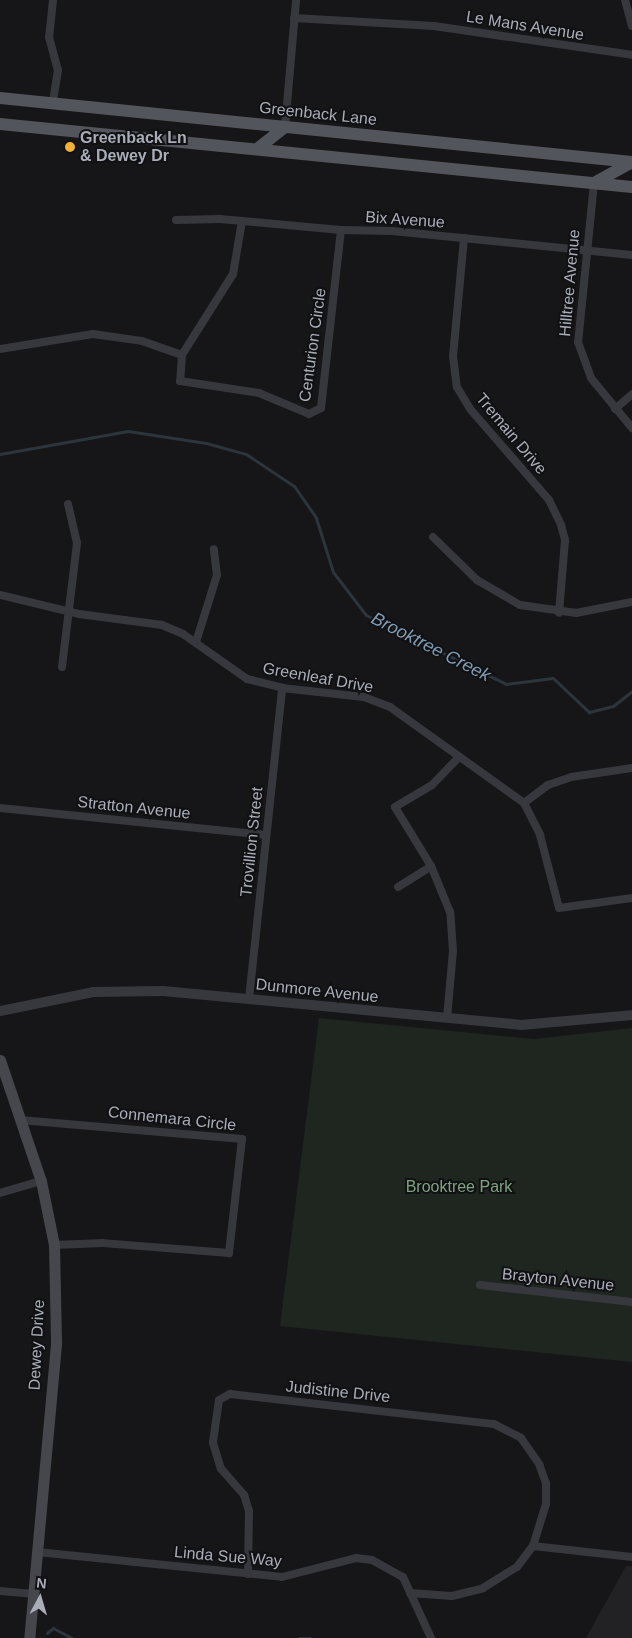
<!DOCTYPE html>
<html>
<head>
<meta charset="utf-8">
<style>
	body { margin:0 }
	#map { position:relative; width:632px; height:1638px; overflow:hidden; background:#161618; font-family:Arial,sans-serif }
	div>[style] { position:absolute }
	.built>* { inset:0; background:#222225 }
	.green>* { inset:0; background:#1e261f }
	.stream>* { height:3px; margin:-1.5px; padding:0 1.5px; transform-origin:1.5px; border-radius:1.5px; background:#2c353c }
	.minor>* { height:8px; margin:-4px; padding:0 4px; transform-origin:4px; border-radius:4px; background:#37383d }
	.tertiary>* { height:10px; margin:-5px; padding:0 5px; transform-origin:5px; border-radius:5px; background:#37383d }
	.secondary>* { height:11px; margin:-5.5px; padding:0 5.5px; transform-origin:5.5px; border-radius:5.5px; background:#45474d }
	.primary>* { height:12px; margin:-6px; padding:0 6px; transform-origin:6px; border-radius:6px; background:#53555c }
	.dots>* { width:14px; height:14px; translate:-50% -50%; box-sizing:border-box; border:2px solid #111113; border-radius:50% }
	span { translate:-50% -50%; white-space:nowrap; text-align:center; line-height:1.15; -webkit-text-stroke:4px #111113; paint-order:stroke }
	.street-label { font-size:16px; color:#a8adb8 }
	.poi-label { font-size:16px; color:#a8adb8; font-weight:700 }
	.left { translate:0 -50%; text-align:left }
	.park-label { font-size:16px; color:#7fa381 }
	.water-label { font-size:18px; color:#7f9bb3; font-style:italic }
	.north { position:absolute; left:15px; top:1573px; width:50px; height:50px; -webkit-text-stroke:4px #111113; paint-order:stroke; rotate:6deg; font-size:14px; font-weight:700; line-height:20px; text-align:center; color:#a8adb8 }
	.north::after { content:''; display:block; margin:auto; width:18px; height:22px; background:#a8adb8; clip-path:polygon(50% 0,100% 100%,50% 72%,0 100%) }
</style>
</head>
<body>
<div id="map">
	<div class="built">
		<i style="clip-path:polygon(626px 1566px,632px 1566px,632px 1638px,586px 1638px)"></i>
	</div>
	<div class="green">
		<i style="clip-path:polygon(319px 1018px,534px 1039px,632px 1028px,632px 1362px,280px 1326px)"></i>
	</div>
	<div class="stream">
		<i style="left:0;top:454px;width:130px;rotate:-10.2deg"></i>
		<i style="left:128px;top:431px;width:79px;rotate:8.7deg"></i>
		<i style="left:206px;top:443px;width:41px;rotate:15.4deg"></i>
		<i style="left:246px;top:454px;width:58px;rotate:33.7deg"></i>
		<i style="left:294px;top:486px;width:39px;rotate:55deg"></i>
		<i style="left:316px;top:518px;width:57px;rotate:72.5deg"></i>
		<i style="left:333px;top:572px;width:54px;rotate:52.5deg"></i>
		<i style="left:366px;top:615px;width:156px;rotate:26.2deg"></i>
		<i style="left:506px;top:684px;width:47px;rotate:-7.3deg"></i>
		<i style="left:553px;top:678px;width:50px;rotate:43.4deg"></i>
		<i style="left:589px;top:712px;width:25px;rotate:-14deg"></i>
		<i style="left:613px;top:706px;width:24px;rotate:-38deg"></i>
		<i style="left:47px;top:1633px;width:8px;rotate:-40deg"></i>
		<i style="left:53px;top:1628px;width:21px;rotate:28deg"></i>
		<i style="left:299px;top:1638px;width:11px"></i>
	</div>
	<div class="minor">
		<i style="left:53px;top:0;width:37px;rotate:96deg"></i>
		<i style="left:49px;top:37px;width:34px;rotate:75deg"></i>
		<i style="left:58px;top:70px;width:33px;rotate:99deg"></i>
		<i style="left:625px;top:0;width:27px;rotate:75deg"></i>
		<i style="left:294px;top:18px;width:140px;rotate:3.3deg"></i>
		<i style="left:434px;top:26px;width:200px;rotate:8.3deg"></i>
		<i style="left:285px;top:127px;width:127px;rotate:-85deg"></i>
		<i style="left:594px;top:183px;width:160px;rotate:95.7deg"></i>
		<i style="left:578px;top:342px;width:38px;rotate:70deg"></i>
		<i style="left:591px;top:378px;width:65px;rotate:50.6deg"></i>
		<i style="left:176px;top:220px;width:44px;rotate:-1.3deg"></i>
		<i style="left:220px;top:219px;width:121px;rotate:5.2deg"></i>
		<i style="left:341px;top:230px;width:51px;rotate:1.1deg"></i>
		<i style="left:392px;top:231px;width:241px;rotate:5.7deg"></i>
		<i style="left:242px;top:221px;width:54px;rotate:99.6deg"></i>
		<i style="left:233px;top:274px;width:96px;rotate:122.2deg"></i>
		<i style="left:182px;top:355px;width:26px;rotate:94deg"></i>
		<i style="left:180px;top:381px;width:80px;rotate:8.6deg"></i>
		<i style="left:259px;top:393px;width:54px;rotate:22.8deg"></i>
		<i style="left:309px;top:414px;width:13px;rotate:-27deg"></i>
		<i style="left:321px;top:408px;width:179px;rotate:-83.6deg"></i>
		<i style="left:464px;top:238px;width:119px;rotate:95.3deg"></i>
		<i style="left:453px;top:356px;width:31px;rotate:83deg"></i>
		<i style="left:457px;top:387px;width:27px;rotate:59deg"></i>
		<i style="left:471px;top:410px;width:119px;rotate:49.1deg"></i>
		<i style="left:549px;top:500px;width:28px;rotate:64deg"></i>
		<i style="left:561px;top:525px;width:16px;rotate:75deg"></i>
		<i style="left:565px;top:540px;width:73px;rotate:94.7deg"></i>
		<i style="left:0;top:349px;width:94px;rotate:-9.2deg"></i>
		<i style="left:93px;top:334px;width:49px;rotate:8.1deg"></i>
		<i style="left:142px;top:341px;width:42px;rotate:19.3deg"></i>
		<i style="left:615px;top:409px;width:23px;rotate:-41deg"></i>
		<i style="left:433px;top:537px;width:62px;rotate:44.3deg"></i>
		<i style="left:477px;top:580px;width:50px;rotate:30.2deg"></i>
		<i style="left:520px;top:605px;width:57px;rotate:8.1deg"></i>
		<i style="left:576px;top:613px;width:57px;rotate:-11.1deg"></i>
		<i style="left:0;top:595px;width:81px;rotate:13.5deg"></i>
		<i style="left:79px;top:614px;width:84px;rotate:7.5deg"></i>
		<i style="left:162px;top:625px;width:23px;rotate:23deg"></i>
		<i style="left:183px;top:634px;width:78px;rotate:35.1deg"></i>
		<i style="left:247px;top:679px;width:36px;rotate:14deg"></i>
		<i style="left:282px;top:688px;width:82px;rotate:6.3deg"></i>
		<i style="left:364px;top:697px;width:28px;rotate:21deg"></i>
		<i style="left:390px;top:707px;width:165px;rotate:35.6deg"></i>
		<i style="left:524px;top:803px;width:36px;rotate:63deg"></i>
		<i style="left:540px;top:835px;width:75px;rotate:75.4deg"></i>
		<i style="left:559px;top:908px;width:74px;rotate:-7.8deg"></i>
		<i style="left:196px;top:642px;width:70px;rotate:-72.6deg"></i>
		<i style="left:217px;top:575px;width:26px;rotate:-97deg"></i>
		<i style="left:62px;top:667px;width:125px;rotate:-83.1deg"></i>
		<i style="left:77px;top:543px;width:40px;rotate:-103deg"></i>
		<i style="left:524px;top:803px;width:30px;rotate:-37deg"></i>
		<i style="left:548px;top:785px;width:24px;rotate:-19deg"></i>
		<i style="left:571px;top:777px;width:62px;rotate:-8.4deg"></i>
		<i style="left:0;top:808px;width:267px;rotate:5.8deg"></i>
		<i style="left:398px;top:887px;width:39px;rotate:-32deg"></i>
		<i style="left:249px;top:999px;width:313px;rotate:-83.9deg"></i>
		<i style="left:447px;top:1018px;width:67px;rotate:-84.9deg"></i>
		<i style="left:453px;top:951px;width:39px;rotate:-94deg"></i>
		<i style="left:450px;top:912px;width:50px;rotate:-112.4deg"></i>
		<i style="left:431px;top:866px;width:69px;rotate:-121.4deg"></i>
		<i style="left:395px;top:807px;width:43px;rotate:-30.7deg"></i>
		<i style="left:432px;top:785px;width:39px;rotate:-46deg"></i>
		<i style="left:20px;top:1120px;width:223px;rotate:4.9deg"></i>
		<i style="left:242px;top:1139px;width:115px;rotate:96.5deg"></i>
		<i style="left:229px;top:1253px;width:126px;rotate:-175.5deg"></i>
		<i style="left:103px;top:1243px;width:49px;rotate:177.7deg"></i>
		<i style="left:0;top:1193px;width:43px;rotate:-16.3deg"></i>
		<i style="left:480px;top:1285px;width:153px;rotate:6.4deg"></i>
		<i style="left:37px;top:1552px;width:246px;rotate:5.8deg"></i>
		<i style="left:282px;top:1577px;width:76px;rotate:-14.4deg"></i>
		<i style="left:356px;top:1558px;width:16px;rotate:7deg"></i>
		<i style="left:372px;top:1560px;width:35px;rotate:29deg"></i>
		<i style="left:403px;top:1577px;width:67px;rotate:65.3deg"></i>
		<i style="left:248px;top:1574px;width:63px;rotate:-89.1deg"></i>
		<i style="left:249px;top:1511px;width:17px;rotate:-107deg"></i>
		<i style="left:244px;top:1495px;width:35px;rotate:-131deg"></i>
		<i style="left:221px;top:1469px;width:28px;rotate:-107deg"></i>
		<i style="left:213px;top:1442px;width:42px;rotate:-81.9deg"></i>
		<i style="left:219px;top:1400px;width:13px;rotate:-29deg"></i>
		<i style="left:230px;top:1394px;width:266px;rotate:6.5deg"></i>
		<i style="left:494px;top:1424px;width:30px;rotate:27deg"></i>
		<i style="left:521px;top:1438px;width:32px;rotate:55deg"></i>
		<i style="left:539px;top:1464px;width:20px;rotate:70deg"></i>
		<i style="left:546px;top:1483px;width:21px;rotate:90deg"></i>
		<i style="left:546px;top:1504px;width:44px;rotate:107.2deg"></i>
		<i style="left:0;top:1591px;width:33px;rotate:5deg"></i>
		<i style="left:410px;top:1593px;width:42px;rotate:4.1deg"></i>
		<i style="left:452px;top:1596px;width:32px;rotate:-14deg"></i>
		<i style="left:483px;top:1588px;width:40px;rotate:-32deg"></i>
		<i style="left:517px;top:1567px;width:26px;rotate:-53deg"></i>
		<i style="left:533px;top:1546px;width:100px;rotate:6.3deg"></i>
	</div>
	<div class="tertiary">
		<i style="left:0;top:1011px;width:95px;rotate:-11.5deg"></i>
		<i style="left:93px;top:992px;width:70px;rotate:-0.8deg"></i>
		<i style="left:163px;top:991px;width:360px;rotate:5.4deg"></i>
		<i style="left:521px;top:1025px;width:111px;rotate:-5.1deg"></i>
	</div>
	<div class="secondary">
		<i style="left:0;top:1060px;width:128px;rotate:71.3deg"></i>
		<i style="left:41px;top:1181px;width:65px;rotate:78.5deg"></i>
		<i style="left:54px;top:1245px;width:99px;rotate:88.8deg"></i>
		<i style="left:56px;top:1344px;width:295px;rotate:95.2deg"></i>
	</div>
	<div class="primary">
		<i style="left:0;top:98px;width:635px;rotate:5.78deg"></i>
		<i style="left:0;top:124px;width:635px;rotate:5.69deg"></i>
		<i style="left:257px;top:149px;width:36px;rotate:-38deg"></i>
		<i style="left:594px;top:183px;width:43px;rotate:-28.9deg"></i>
	</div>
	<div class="dots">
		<i style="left:70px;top:147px;background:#f2b134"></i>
	</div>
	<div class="street-label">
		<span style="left:525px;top:26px;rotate:9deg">Le Mans Avenue</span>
		<span style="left:318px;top:114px;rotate:6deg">Greenback Lane</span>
		<span style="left:405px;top:220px;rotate:4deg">Bix Avenue</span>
		<span style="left:570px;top:283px;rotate:-85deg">Hilltree Avenue</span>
		<span style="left:313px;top:345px;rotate:-82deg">Centurion Circle</span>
		<span style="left:511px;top:434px;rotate:50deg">Tremain Drive</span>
		<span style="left:318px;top:678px;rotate:10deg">Greenleaf Drive</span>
		<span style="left:134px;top:808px;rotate:6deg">Stratton Avenue</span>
		<span style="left:252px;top:842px;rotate:-84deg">Trovillion Street</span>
		<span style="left:317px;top:991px;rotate:6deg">Dunmore Avenue</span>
		<span style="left:172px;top:1119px;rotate:6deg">Connemara Circle</span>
		<span style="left:558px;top:1280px;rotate:6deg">Brayton Avenue</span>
		<span style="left:37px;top:1345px;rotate:-87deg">Dewey Drive</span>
		<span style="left:338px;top:1392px;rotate:6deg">Judistine Drive</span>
		<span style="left:228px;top:1557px;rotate:5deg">Linda Sue Way</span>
	</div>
	<div class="poi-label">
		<span class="left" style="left:80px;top:147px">Greenback Ln<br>&amp; Dewey Dr</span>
	</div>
	<div class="park-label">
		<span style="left:459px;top:1187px">Brooktree Park</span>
	</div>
	<div class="water-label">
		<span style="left:431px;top:647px;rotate:27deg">Brooktree Creek</span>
	</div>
	<div class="north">N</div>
</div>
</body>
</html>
